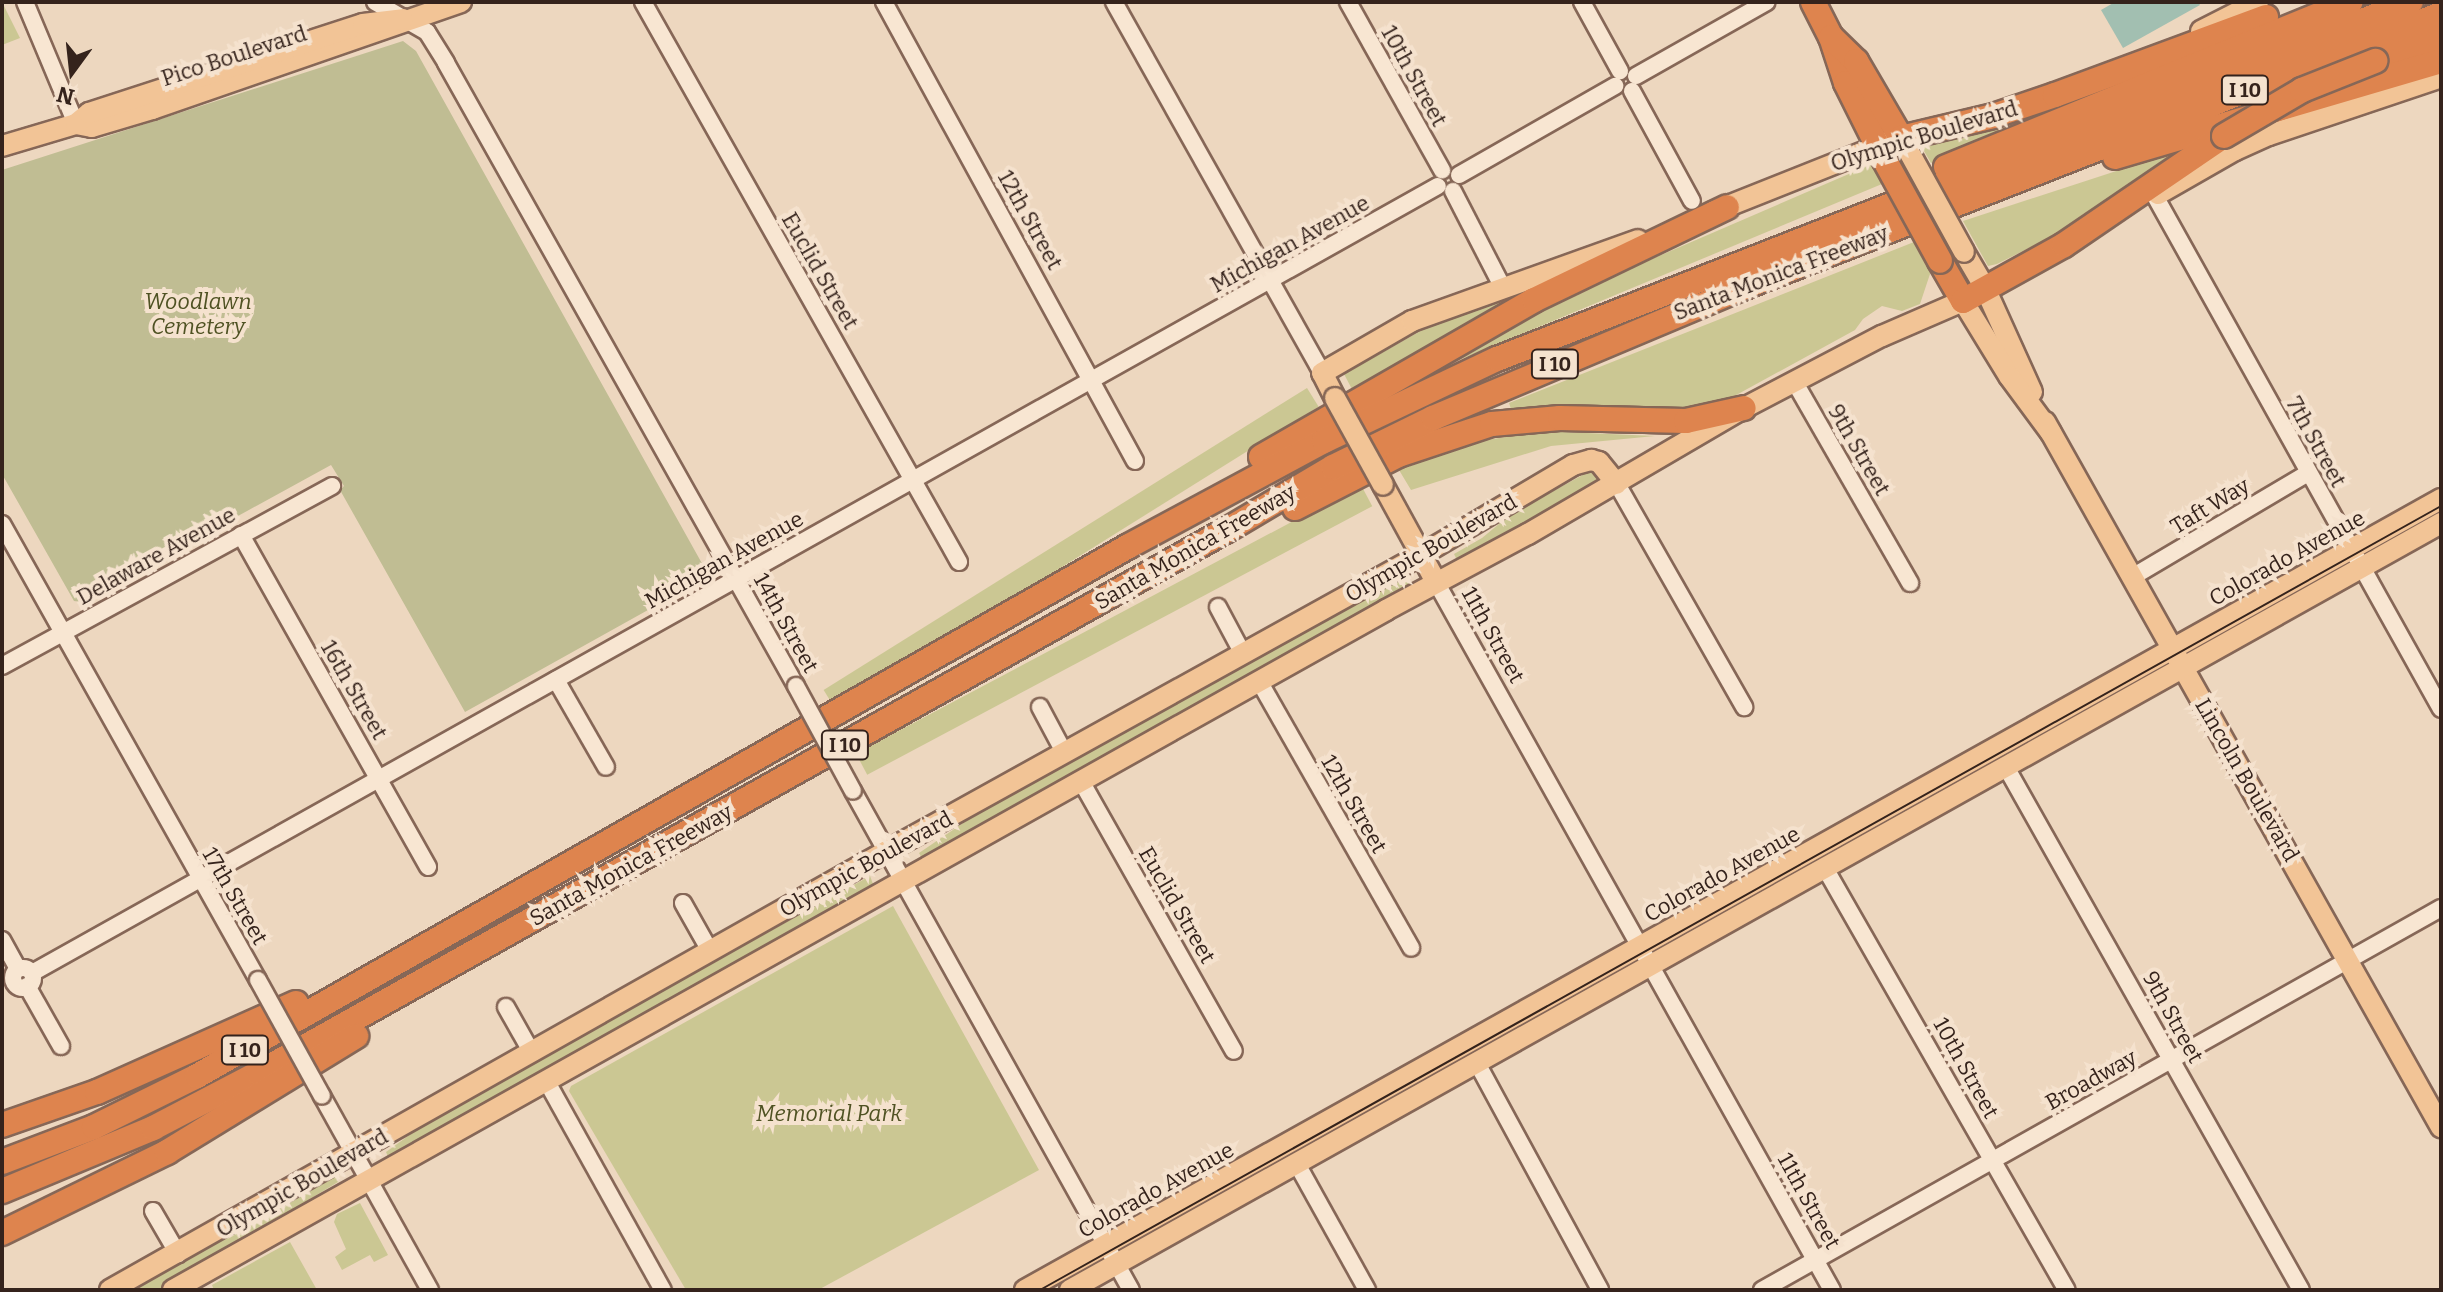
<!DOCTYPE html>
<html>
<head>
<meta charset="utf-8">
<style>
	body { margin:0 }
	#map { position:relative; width:2443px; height:1292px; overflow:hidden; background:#edd7bf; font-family:Bitter,serif }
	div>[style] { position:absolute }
	.green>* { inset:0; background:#cbc793; transform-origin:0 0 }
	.cemetery>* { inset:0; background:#c0bd93 }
	.water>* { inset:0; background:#a2bfb1 }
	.roads { filter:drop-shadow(2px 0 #866757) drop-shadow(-2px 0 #866757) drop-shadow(0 2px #866757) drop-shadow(0 -2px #866757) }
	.minor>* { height:16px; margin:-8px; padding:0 8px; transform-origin:8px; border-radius:8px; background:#f8e6d2 }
	.minor>.ring { margin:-8px; padding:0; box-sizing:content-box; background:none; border:16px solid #f8e6d2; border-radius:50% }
	.major>* { height:20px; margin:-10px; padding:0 10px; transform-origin:10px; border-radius:10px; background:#f2c496 }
	.highway>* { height:24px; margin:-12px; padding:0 12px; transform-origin:12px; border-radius:12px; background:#de844e }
	.tram>* { height:2px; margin:-1px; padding:0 1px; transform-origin:1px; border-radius:1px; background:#35231c }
	.bridges { filter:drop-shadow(2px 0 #866757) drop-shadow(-2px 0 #866757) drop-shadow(0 2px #866757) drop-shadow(0 -2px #866757) }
	.minor-bridge>* { height:16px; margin:-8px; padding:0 8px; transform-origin:8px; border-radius:8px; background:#f8e6d2 }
	.major-bridge>* { height:20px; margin:-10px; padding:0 10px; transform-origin:10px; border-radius:10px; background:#f2c496 }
	.highway-bridge>* { height:24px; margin:-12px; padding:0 12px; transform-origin:12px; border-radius:12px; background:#de844e }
	span { translate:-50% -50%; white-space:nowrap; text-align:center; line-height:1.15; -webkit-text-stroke:8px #f5e2ce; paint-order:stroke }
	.shield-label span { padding:2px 6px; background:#f5e2ce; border:2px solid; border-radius:6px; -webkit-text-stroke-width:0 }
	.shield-label { font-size:20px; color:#35231c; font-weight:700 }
	.street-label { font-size:22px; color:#35231c }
	.park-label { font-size:22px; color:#4f5223; font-style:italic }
	.frame { position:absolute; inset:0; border:4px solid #35231c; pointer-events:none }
	.north { position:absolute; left:32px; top:32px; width:80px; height:80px; -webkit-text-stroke:6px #f5e2ce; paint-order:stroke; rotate:195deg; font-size:22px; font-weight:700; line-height:32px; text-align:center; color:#35231c }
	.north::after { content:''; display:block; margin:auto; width:28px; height:36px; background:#35231c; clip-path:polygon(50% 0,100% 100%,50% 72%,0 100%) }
</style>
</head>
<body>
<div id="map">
	<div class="green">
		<i style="clip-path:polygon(2px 2px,20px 38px,2px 45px)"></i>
		<i style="clip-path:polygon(2074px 99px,2083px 99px,1931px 163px,1921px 146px)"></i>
		<i style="clip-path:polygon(2193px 146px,2065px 230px,1997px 264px,1988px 266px,1963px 221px)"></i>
		<i style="clip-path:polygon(1872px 164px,1882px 184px,1440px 368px,1439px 364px,1564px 297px)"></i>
		<i style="clip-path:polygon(1914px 242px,1931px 271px,1920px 304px,1902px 311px,1882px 306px,1863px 319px,1855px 330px,1718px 405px,1697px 413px,1513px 415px,1509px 403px)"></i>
		<i style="clip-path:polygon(1499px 301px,1504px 306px,1354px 393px,1344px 374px,1426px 328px)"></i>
		<i style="left:1307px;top:388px;width:22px;height:570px;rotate:58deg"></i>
		<i style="clip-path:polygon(1541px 431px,1655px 436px,1551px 446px,1411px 490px,1399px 470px,1481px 441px)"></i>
		<i style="clip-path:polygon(1590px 471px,1600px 476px,1600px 483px,1458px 562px,1454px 554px,1482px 538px,1511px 514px)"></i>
		<i style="left:1361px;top:485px;width:24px;height:572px;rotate:62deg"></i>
		<i style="clip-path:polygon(1401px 577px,1409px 584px,1377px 604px,923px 860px,919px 853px,975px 815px)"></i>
		<i style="clip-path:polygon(870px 876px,873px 884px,839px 906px,389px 1159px,386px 1152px,440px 1113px)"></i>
		<i style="clip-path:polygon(893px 906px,1039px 1170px,818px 1290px,686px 1290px,569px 1091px,571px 1086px)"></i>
		<i style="clip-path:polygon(335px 1175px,338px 1182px,305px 1202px,281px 1222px,159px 1290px,125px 1290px)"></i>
		<i style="clip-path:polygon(360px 1203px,388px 1255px,374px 1262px,370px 1255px,342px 1270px,335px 1257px,346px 1249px,334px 1222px,337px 1214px)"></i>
		<i style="clip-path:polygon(290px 1242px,317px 1290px,214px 1290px,212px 1285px)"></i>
	</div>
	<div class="cemetery">
		<i style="clip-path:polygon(403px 41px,416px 51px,709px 576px,465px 712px,340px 490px,344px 486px,331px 465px,81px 602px,74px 601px,2px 474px,2px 170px)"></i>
	</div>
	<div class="water">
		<i style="clip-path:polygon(2115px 2px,2198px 2px,2200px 5px,2123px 48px,2101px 10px)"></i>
	</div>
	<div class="roads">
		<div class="minor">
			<i style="left:25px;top:2px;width:132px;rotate:67.3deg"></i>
			<i style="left:375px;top:2px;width:60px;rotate:30deg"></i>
			<i style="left:427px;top:32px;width:36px;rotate:58deg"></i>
			<i style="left:446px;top:63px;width:715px;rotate:60.67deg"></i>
			<i style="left:643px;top:2px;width:643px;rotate:60.56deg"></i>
			<i style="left:884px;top:2px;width:523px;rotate:61.33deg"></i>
			<i style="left:1114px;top:2px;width:425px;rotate:60.7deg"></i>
			<i style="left:1348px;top:2px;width:193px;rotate:60.8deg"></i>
			<i style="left:1582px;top:2px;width:79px;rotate:61.2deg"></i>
			<i style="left:1636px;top:76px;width:150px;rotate:-29.5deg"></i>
			<i style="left:1632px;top:91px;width:125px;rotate:61.4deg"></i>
			<i style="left:1459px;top:175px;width:180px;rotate:-29.7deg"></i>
			<i style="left:1453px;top:191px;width:109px;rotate:62.7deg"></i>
			<i style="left:2155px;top:196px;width:587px;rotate:60.86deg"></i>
			<i style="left:1794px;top:381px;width:233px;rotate:60.1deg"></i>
			<i style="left:1617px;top:484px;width:257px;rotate:60.3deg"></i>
			<i style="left:2px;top:524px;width:523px;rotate:60.69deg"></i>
			<i style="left:241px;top:535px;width:381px;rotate:60.6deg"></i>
			<i style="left:2134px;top:576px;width:202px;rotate:-30.6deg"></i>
			<i style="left:1436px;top:582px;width:811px;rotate:60.78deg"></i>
			<i style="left:1218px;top:607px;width:53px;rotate:62deg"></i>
			<i style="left:2px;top:666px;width:376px;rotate:-28.6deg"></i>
			<i style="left:556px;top:680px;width:100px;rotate:60.1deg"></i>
			<i style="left:1259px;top:681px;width:307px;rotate:60.3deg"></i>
			<i style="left:1040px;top:707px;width:53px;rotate:62deg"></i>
			<i style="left:2006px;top:767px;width:600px;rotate:60.57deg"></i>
			<i style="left:1081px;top:781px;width:310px;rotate:60.5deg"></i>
			<i style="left:853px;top:791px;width:571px;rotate:60.88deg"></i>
			<i style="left:1825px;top:868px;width:486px;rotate:60.2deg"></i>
			<i style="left:683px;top:903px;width:55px;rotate:60.6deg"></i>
			<i style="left:2px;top:940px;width:33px;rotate:61deg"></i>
			<i class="ring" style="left:13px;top:968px;width:4px;height:4px"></i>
			<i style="left:32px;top:973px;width:1611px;rotate:-29.24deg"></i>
			<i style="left:27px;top:986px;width:69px;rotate:60.5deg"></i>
			<i style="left:506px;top:1007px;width:53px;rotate:60.5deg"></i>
			<i style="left:1477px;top:1063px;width:258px;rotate:61.5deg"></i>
			<i style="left:547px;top:1082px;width:238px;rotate:60.9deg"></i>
			<i style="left:322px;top:1096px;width:222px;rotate:60.9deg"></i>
			<i style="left:1297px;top:1164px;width:144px;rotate:60.9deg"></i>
			<i style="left:153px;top:1211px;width:50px;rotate:59.8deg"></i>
			<i style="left:1762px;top:1290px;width:779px;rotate:-29.36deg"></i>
		</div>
		<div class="major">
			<i style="left:2201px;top:31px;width:64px;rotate:-27deg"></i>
			<i style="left:76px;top:124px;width:16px;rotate:11deg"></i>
			<i style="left:92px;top:127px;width:63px;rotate:-16.7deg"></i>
			<i style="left:152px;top:109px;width:327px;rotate:-19.1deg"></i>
			<i style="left:2px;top:146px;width:77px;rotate:-16.6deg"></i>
			<i style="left:76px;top:124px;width:17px;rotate:-40deg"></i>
			<i style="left:89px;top:113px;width:288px;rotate:-18deg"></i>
			<i style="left:363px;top:24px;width:40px;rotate:-7.1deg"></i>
			<i style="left:2158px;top:194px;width:89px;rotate:-29.7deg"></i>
			<i style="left:2235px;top:150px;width:37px;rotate:-24deg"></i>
			<i style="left:2269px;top:135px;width:182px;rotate:-18.6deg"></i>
			<i style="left:1713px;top:212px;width:192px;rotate:-21.7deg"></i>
			<i style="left:1964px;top:252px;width:42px;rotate:59.7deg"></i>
			<i style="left:1985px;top:288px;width:114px;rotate:65.7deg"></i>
			<i style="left:1335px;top:398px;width:28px;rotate:-117deg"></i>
			<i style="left:1322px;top:373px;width:104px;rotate:-30deg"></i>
			<i style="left:1412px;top:321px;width:240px;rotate:-19.7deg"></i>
			<i style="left:2045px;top:422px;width:809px;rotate:60.68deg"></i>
			<i style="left:1383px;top:485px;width:111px;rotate:61.3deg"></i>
			<i style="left:110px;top:1290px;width:892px;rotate:-29.47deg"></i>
			<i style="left:887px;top:851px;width:611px;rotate:-29deg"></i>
			<i style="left:1421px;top:555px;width:177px;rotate:-30.6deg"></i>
			<i style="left:1573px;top:465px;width:19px;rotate:-16deg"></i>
			<i style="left:1591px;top:460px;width:8px;rotate:14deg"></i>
			<i style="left:1599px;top:462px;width:28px;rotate:51deg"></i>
			<i style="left:173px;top:1290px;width:1391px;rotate:-29.27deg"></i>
			<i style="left:1386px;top:610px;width:161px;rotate:-28.2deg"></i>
			<i style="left:1528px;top:534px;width:250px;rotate:-30.3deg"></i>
			<i style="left:1744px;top:408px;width:156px;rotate:-27.6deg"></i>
			<i style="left:1882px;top:336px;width:88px;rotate:-23.4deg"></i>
			<i style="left:1963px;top:301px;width:88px;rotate:58.5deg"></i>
			<i style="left:2009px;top:376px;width:71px;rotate:53.6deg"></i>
			<i style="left:1025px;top:1290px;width:1622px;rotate:-29.19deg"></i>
			<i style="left:1070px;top:1290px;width:1571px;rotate:-29.22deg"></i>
		</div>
		<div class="highway">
			<i style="left:1813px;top:2px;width:39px;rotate:63deg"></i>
			<i style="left:1831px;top:37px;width:48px;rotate:71.9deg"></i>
			<i style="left:1846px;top:83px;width:85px;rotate:63.4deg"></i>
			<i style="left:1831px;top:37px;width:35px;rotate:44deg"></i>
			<i style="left:1856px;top:61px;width:89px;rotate:59.7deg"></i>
			<i style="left:1901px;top:138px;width:95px;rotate:-13.4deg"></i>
			<i style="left:1993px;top:116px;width:65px;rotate:-18.7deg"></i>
			<i style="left:2055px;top:95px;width:225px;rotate:-20.3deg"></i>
			<i style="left:2375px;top:61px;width:70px;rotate:-18.4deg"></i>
			<i style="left:2115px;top:157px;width:340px;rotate:-16.4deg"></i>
			<i style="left:1946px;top:167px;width:437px;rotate:-22.2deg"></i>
			<i style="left:1940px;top:261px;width:46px;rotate:60.1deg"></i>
			<i style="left:1963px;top:301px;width:115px;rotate:-29deg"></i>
			<i style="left:2064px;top:245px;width:194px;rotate:-34.3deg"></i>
			<i style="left:1261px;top:457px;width:315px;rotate:-29.9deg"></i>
			<i style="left:1534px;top:300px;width:214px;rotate:-25.7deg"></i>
			<i style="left:1295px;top:508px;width:116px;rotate:-27.2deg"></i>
			<i style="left:1398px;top:455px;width:99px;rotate:-18.3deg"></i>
			<i style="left:1492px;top:424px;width:68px;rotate:-5deg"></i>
			<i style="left:1560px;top:418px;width:126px;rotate:1.4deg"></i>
			<i style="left:1686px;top:421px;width:59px;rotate:-12.6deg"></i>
			<i style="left:2px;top:1125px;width:101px;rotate:-19.2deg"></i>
			<i style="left:97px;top:1092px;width:218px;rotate:-24.1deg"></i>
			<i style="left:2px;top:1162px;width:98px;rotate:-20.8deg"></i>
			<i style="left:94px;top:1127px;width:115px;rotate:-26.3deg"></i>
			<i style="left:197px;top:1076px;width:1072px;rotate:-29.63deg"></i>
			<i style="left:1129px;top:546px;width:221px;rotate:-28.3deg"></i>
			<i style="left:1324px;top:441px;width:191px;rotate:-25.4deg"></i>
			<i style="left:1497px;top:359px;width:981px;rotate:-21.34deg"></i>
			<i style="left:2px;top:1191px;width:164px;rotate:-22.6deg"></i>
			<i style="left:153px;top:1128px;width:119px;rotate:-27.6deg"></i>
			<i style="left:258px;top:1073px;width:1111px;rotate:-29.27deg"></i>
			<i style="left:1227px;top:530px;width:123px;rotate:-30.7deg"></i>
			<i style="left:1333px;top:467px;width:111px;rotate:-26.1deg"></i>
			<i style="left:1433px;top:418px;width:335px;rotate:-22.8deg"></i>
			<i style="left:1742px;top:288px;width:751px;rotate:-21.4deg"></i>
			<i style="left:2px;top:1233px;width:184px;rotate:-26.1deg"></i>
			<i style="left:167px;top:1152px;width:222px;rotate:-31.5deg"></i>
		</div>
	</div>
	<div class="tram">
		<i style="left:1040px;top:1290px;width:1605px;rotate:-29.23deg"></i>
	</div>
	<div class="bridges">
		<div class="minor-bridge">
			<i style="left:796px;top:686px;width:119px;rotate:61.5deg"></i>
			<i style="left:258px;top:980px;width:132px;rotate:61.1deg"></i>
		</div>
		<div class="major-bridge">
			<i style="left:1908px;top:150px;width:116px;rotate:61.2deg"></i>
			<i style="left:1335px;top:398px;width:99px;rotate:61.1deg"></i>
		</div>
		<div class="highway-bridge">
			<i style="left:2224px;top:136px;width:91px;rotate:-30.5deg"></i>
			<i style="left:2302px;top:90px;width:79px;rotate:-21.7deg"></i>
			<i style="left:1884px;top:159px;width:116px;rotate:61.2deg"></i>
		</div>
	</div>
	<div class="shield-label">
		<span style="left:2245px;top:90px">I 10</span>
		<span style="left:1555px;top:364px">I 10</span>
		<span style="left:845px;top:745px">I 10</span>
		<span style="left:245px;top:1050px">I 10</span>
	</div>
	<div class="street-label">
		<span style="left:234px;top:56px;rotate:-18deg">Pico Boulevard</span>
		<span style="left:1414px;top:76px;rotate:61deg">10th Street</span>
		<span style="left:1924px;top:136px;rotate:-17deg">Olympic Boulevard</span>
		<span style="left:1030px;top:220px;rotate:61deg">12th Street</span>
		<span style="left:1290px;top:244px;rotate:-29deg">Michigan Avenue</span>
		<span style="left:820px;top:271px;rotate:60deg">Euclid Street</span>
		<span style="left:1781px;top:273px;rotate:-21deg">Santa Monica Freeway</span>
		<span style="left:2316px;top:442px;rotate:61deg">7th Street</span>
		<span style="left:1859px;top:450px;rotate:60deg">9th Street</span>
		<span style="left:2210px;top:506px;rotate:-31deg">Taft Way</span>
		<span style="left:1195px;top:547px;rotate:-30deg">Santa Monica Freeway</span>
		<span style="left:1431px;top:548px;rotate:-30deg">Olympic Boulevard</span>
		<span style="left:156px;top:556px;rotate:-29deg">Delaware Avenue</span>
		<span style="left:2287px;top:558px;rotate:-29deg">Colorado Avenue</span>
		<span style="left:724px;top:560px;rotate:-29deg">Michigan Avenue</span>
		<span style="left:786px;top:623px;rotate:61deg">14th Street</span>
		<span style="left:1493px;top:635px;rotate:61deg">11th Street</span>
		<span style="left:354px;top:690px;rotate:60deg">16th Street</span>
		<span style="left:2247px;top:780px;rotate:60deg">Lincoln Boulevard</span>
		<span style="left:1354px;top:804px;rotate:60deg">12th Street</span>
		<span style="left:866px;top:864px;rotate:-29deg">Olympic Boulevard</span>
		<span style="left:631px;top:865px;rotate:-29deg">Santa Monica Freeway</span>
		<span style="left:1722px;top:874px;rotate:-29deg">Colorado Avenue</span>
		<span style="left:235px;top:896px;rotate:60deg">17th Street</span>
		<span style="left:1177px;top:905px;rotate:60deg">Euclid Street</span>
		<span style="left:2173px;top:1017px;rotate:61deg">9th Street</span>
		<span style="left:1966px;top:1068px;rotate:61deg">10th Street</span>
		<span style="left:2091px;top:1080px;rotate:-29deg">Broadway</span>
		<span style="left:302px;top:1183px;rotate:-30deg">Olympic Boulevard</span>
		<span style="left:1156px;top:1190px;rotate:-29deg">Colorado Avenue</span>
		<span style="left:1809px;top:1201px;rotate:61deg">11th Street</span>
	</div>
	<div class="park-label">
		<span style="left:198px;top:314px">Woodlawn<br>Cemetery</span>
		<span style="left:829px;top:1114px">Memorial Park</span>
	</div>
	<div class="frame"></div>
	<div class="north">N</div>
</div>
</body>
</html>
